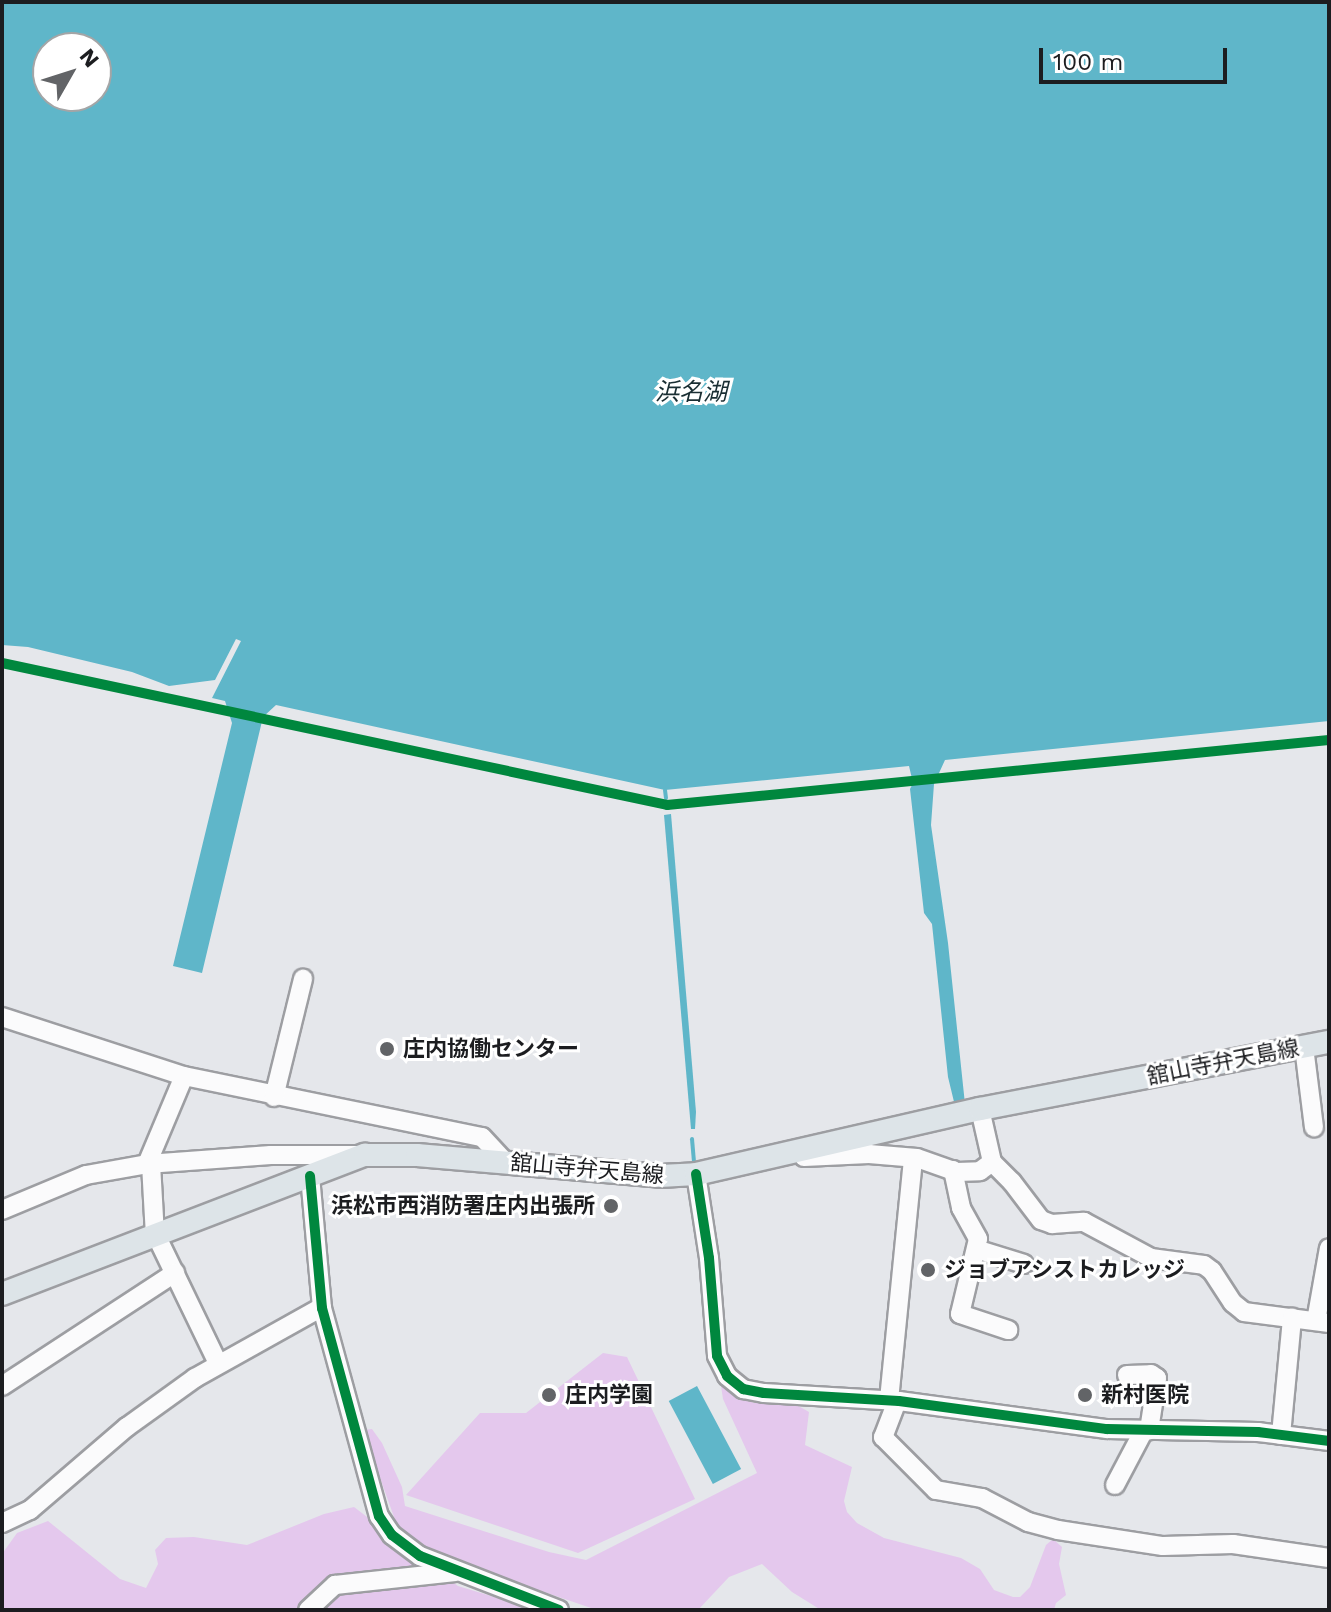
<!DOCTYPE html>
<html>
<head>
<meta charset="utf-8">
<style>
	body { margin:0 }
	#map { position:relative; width:1331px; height:1612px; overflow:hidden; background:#e5e7eb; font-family:"Work Sans","Noto Sans JP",sans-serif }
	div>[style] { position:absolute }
	.green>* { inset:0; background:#e4c8ed }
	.water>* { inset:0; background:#5fb6c9; transform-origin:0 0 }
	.stream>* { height:4px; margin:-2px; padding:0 2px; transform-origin:2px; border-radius:2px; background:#5fb6c9 }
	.roads { filter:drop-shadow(2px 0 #9d9ea2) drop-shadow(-2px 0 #9d9ea2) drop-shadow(0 2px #9d9ea2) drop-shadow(0 -2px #9d9ea2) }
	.minor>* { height:18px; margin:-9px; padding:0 9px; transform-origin:9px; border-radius:9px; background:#fbfbfc }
	.major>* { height:22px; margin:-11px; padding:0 11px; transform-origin:11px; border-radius:11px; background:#dde4e8 }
	.cycleway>* { height:10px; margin:-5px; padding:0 5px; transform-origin:5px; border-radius:5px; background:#00873e }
	.dots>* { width:22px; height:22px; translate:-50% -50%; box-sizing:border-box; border:4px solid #fff; border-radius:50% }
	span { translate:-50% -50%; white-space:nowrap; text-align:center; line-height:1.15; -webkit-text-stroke:6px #fff; paint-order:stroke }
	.poi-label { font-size:22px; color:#1c1d20; font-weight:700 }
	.left { translate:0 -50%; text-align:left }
	.right { translate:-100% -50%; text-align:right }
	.street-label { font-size:22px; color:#1c1d20 }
	.water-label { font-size:24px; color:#1a2e33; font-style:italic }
	.frame { position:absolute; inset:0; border:4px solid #1c1d20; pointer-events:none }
	.north { position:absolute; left:32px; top:32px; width:80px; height:80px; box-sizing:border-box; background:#fff; border:2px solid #a4a5a6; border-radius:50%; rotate:51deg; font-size:22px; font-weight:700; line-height:32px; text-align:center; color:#1c1d20 }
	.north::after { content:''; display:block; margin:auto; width:28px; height:36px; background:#626467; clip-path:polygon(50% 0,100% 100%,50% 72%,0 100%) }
	.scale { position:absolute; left:1039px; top:48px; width:188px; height:36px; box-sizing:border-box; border:4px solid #1c1d20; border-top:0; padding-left:10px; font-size:24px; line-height:28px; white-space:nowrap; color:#1c1d20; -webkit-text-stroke:6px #fff; paint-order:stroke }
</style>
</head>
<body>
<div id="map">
	<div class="green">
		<i style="clip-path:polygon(603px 1353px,627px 1357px,695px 1499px,578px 1553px,406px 1495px,480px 1413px,526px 1413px)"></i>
		<i style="clip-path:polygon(721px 1386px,754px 1403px,795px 1404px,809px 1412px,805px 1445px,852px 1467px,844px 1501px,847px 1512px,857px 1523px,884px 1538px,961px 1558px,980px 1569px,994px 1590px,1013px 1597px,1020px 1597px,1030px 1587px,1046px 1545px,1053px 1539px,1062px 1547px,1059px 1564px,1066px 1595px,1056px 1603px,1054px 1610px,821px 1610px,792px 1592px,762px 1564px,729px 1577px,698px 1610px,597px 1610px,417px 1549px,399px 1531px,363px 1430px,372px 1429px,382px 1443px,402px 1487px,405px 1506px,549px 1552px,586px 1560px,757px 1473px,723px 1399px)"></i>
		<i style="clip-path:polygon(354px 1507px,458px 1586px,537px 1610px,2px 1610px,2px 1554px,17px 1533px,48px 1521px,120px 1579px,146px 1588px,158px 1564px,155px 1550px,166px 1538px,194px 1537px,247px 1545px,324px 1514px)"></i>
	</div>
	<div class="water">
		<i style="clip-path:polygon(evenodd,2px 2px,1329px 2px,1329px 721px,945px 760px,934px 784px,931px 825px,948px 943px,965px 1104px,955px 1106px,948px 1077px,932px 924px,924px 913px,910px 789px,913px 783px,909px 766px,665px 790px,276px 705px,263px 717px,202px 973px,173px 966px,232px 723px,225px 701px,212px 698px,241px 641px,236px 639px,215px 680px,169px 686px,132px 672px,28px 647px,2px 645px,2px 2px,48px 48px,96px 48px,96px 96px,48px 96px,48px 48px)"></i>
		<i style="clip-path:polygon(671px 814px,696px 1112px,695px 1129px,691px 1129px,664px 815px)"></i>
		<i style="left:697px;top:1386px;width:94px;height:32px;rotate:62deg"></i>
	</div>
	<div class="stream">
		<i style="left:665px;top:790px;width:8px;rotate:83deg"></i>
		<i style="left:692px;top:1139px;width:25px;rotate:85deg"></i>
	</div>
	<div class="roads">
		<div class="minor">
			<i style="left:2px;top:1017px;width:191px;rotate:18deg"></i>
			<i style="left:184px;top:1076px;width:304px;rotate:11.6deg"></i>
			<i style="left:482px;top:1137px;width:35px;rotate:47deg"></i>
			<i style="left:1304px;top:1047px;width:81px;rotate:82.9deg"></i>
			<i style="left:274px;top:1097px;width:122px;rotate:-76.2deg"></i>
			<i style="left:980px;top:1109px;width:54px;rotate:77.2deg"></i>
			<i style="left:992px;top:1162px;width:28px;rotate:45deg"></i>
			<i style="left:1012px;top:1182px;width:48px;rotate:52.7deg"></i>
			<i style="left:1041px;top:1220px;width:12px;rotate:20deg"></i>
			<i style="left:1052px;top:1224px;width:32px;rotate:-4deg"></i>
			<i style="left:1084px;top:1222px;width:76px;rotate:28.2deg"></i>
			<i style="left:1151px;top:1258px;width:53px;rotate:7.5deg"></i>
			<i style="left:1204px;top:1265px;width:10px;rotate:37deg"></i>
			<i style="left:1212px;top:1271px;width:38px;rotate:57deg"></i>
			<i style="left:1233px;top:1303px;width:14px;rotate:39deg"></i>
			<i style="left:1244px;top:1312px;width:86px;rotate:7.4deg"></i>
			<i style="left:804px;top:1157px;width:65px;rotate:-2.6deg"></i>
			<i style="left:869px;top:1154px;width:48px;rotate:4.8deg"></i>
			<i style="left:917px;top:1158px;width:42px;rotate:19.3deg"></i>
			<i style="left:957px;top:1172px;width:23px;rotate:-2deg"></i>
			<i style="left:980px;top:1171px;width:15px;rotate:-37deg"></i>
			<i style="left:147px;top:1164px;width:124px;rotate:-4.2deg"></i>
			<i style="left:271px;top:1155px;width:85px"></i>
			<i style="left:151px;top:1164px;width:71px;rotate:86.8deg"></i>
			<i style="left:953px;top:1170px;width:39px;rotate:78deg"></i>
			<i style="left:961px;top:1208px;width:35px;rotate:61deg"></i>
			<i style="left:978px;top:1239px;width:77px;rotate:103.5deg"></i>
			<i style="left:960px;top:1314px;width:51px;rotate:18.4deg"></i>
			<i style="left:696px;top:1174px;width:85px;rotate:81.2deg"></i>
			<i style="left:709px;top:1258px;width:98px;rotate:85.3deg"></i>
			<i style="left:717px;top:1356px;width:22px;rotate:63deg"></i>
			<i style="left:727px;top:1376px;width:21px;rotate:39deg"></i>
			<i style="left:743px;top:1389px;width:21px;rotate:11deg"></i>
			<i style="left:764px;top:1393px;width:135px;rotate:3.4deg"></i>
			<i style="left:899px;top:1401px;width:210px;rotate:7.7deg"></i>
			<i style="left:1107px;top:1429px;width:151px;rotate:1.1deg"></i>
			<i style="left:1258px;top:1432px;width:72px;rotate:7.2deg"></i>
			<i style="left:310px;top:1176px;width:133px;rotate:84.8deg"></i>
			<i style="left:322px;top:1308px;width:216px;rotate:74.7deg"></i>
			<i style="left:379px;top:1516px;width:23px;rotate:56deg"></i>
			<i style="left:392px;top:1535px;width:35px;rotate:37deg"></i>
			<i style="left:420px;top:1556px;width:149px;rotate:21.2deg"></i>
			<i style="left:2px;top:1210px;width:91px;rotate:-22.6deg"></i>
			<i style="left:86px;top:1175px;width:62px;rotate:-10.2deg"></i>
			<i style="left:147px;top:1164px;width:95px;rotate:-67.2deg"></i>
			<i style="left:156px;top:1235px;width:142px;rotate:64.2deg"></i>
			<i style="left:976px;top:1249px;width:50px;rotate:17.4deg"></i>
			<i style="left:1316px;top:1321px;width:74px;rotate:-79.9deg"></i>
			<i style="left:1127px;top:1375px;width:24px;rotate:-2deg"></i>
			<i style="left:1151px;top:1374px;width:7px;rotate:34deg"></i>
			<i style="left:1157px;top:1378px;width:53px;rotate:98.7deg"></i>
			<i style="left:2px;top:1386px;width:207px;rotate:-33.2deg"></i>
			<i style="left:889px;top:1400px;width:243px;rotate:-84.3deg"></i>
			<i style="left:897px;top:1401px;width:39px;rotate:111deg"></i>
			<i style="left:883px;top:1437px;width:75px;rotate:45deg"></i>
			<i style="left:936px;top:1490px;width:47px;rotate:9.9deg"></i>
			<i style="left:982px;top:1498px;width:52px;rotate:27.6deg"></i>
			<i style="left:1028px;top:1522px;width:31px;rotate:15deg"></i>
			<i style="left:1058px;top:1530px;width:106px;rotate:8.7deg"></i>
			<i style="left:1163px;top:1546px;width:70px;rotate:-1.6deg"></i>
			<i style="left:1233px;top:1544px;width:97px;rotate:8.3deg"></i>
			<i style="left:1281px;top:1435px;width:118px;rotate:-84.6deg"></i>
			<i style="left:1115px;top:1485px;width:62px;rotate:-62.2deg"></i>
			<i style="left:2px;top:1523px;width:31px;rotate:-25deg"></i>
			<i style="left:30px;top:1510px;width:128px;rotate:-40.6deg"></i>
			<i style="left:127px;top:1427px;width:84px;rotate:-35.8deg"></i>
			<i style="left:195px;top:1378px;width:145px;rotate:-29.2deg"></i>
			<i style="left:308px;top:1610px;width:37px;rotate:-43deg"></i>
			<i style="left:335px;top:1585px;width:121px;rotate:-6.2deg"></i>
		</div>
		<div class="major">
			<i style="left:2px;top:1294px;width:389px;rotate:-21deg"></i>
			<i style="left:365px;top:1155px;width:52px"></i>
			<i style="left:417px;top:1155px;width:244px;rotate:4.9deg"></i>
			<i style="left:660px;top:1176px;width:36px;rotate:-3deg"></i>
			<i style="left:696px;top:1174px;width:291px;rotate:-12.9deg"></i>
			<i style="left:980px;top:1109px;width:355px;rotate:-10.9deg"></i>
		</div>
	</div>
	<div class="cycleway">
		<i style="left:2px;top:663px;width:680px;rotate:12.05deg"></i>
		<i style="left:667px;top:805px;width:665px;rotate:-5.61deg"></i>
		<i style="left:696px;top:1174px;width:85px;rotate:81.2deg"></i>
		<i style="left:709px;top:1258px;width:98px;rotate:85.3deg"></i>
		<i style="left:717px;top:1356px;width:22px;rotate:63deg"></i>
		<i style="left:727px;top:1376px;width:21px;rotate:39deg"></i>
		<i style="left:743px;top:1389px;width:21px;rotate:11deg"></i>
		<i style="left:764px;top:1393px;width:135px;rotate:3.4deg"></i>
		<i style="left:899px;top:1401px;width:210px;rotate:7.7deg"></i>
		<i style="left:1107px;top:1429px;width:151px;rotate:1.1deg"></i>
		<i style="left:1258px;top:1432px;width:72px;rotate:7.2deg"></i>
		<i style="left:310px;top:1176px;width:133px;rotate:84.8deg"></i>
		<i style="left:322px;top:1308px;width:216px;rotate:74.7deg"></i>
		<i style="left:379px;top:1516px;width:23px;rotate:56deg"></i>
		<i style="left:392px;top:1535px;width:35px;rotate:37deg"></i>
		<i style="left:420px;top:1556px;width:149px;rotate:21.2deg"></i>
	</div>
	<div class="dots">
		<i style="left:387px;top:1049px;background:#626467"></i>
		<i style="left:611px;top:1206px;background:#626467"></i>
		<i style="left:928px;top:1270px;background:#626467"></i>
		<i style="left:549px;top:1395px;background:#626467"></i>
		<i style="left:1085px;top:1395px;background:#626467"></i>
	</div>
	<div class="poi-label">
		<span class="left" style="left:403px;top:1049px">庄内協働センター</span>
		<span class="right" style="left:595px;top:1206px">浜松市西消防署庄内出張所</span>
		<span class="left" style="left:944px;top:1270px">ジョブアシストカレッジ</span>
		<span class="left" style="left:565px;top:1395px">庄内学園</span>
		<span class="left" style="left:1101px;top:1395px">新村医院</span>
	</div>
	<div class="street-label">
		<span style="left:1223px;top:1062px;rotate:-11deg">舘山寺弁天島線</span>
		<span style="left:587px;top:1169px;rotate:5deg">舘山寺弁天島線</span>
	</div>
	<div class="water-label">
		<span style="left:691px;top:393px">浜名湖</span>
	</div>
	<div class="frame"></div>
	<div class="north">N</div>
	<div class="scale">100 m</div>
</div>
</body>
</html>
